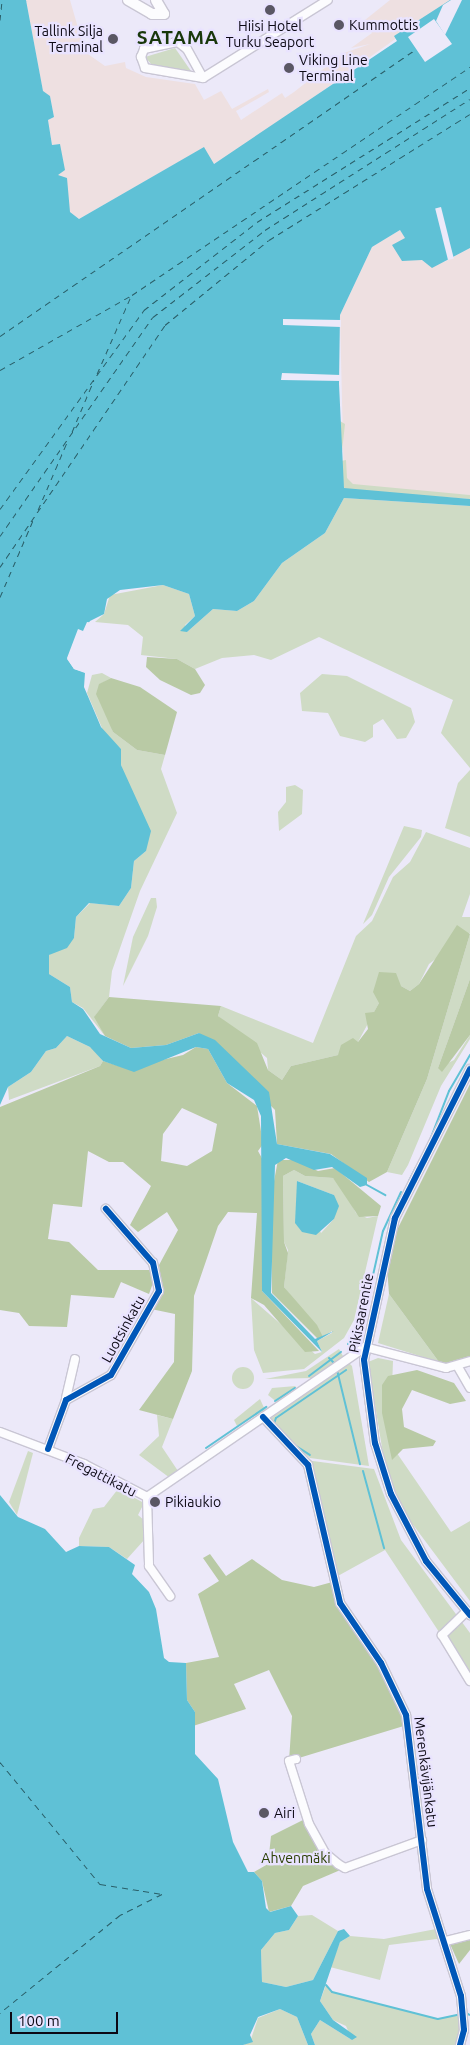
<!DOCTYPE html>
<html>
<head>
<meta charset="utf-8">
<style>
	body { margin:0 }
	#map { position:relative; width:470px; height:2045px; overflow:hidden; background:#ece9f9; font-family:Ubuntu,sans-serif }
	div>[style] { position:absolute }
	.industrial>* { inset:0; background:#eee0e1 }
	.green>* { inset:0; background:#cfdbc5 }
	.round { border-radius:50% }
	.forest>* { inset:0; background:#b9caa5 }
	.water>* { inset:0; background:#5fc1d6 }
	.pier>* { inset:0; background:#ece9f9; transform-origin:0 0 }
	.stream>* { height:2px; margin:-1px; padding:0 1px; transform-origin:1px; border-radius:1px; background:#5fc1d6 }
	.ferry>* { height:1px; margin-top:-0.5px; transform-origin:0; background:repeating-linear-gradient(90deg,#295e68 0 6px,transparent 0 11px) }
	.roads { filter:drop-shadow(1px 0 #c9c6d4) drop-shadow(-1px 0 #c9c6d4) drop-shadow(0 1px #c9c6d4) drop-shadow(0 -1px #c9c6d4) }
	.minor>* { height:8px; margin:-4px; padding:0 4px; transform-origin:4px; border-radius:4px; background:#fcfcfe }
	.major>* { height:10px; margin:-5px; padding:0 5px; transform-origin:5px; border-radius:5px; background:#fcfcfe }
	.cycleway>* { height:6px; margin:-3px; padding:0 3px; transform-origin:3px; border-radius:3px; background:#0057b8 }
	.dots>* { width:14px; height:14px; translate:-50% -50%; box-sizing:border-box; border:2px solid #e9e3ff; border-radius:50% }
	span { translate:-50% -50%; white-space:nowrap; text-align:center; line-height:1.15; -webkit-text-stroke:4.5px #e9e3ff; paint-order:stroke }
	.poi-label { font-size:14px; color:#0c0914 }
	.left { translate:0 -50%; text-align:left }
	.right { translate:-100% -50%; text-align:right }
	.street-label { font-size:14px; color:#0c0914 }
	.park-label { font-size:14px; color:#293e00 }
	.district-label { font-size:19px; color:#19380b; font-weight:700; letter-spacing:1px }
	.scale { position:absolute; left:10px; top:2012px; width:108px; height:22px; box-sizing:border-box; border:2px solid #0c0914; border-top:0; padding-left:6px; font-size:15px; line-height:18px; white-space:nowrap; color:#0c0914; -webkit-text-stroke:4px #e9e3ff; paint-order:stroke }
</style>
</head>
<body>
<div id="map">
	<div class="industrial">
		<i style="clip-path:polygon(26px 0,70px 0,85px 52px,105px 66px,125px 62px,126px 68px,146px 77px,195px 84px,204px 100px,221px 91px,232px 109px,268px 89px,269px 92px,236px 111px,241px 120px,282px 93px,285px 98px,294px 92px,344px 53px,370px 44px,351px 48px,372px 33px,365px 20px,390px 0,450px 0,244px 147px,213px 164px,203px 148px,79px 219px,70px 212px,58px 175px,60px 144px,52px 145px,48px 120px,54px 117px,50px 96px,43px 92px)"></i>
		<i style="clip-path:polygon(400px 230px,424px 262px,444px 262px,470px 248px,470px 495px,344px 488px,340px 315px,372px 247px)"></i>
	</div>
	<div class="green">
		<i style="clip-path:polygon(175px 48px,191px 71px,152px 65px,145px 57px)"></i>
		<i style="clip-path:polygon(340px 421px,345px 424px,341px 461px,346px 460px,347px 478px,353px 484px,470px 495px,470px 499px,345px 490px,333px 456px)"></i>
		<i style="clip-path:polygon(344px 498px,470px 506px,470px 768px,441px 733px,453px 700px,319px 637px,271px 660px,254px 655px,222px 658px,195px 669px,177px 659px,141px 655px,143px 637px,128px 625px,95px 622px,104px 614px,110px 595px,163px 585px,189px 594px,195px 616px,185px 625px,187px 632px,213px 609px,237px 611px,254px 601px,282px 563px,325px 533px)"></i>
		<i style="clip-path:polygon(102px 673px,111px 678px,100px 684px,113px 732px,137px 750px,165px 755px,161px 769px,177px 813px,140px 891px,112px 971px,109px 997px,95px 1016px,105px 1036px,83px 1008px,72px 1002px,70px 987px,49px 974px,49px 955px,74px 938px,76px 917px,90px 903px,119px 906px,131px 888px,134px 861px,146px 851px,121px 765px,121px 749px,105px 735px,87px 693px,92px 675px)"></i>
		<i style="clip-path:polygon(322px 674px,347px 676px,411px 708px,415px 722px,406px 738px,397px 739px,383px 719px,373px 725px,373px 737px,365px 742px,340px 736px,328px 713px,302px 711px,300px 693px)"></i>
		<i style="clip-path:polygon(470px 770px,470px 837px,445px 828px,458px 783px)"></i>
		<i style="clip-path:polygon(295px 785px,303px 790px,302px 814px,279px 831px,278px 812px,286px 802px,286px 787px)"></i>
		<i style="clip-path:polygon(404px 826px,422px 830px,421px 837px,389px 877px,372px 915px,363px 924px)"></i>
		<i style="clip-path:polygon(426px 832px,470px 848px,470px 894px,462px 917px,470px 917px,470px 933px,429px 964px,419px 984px,410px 991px,401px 986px,379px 1003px,358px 1042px,338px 1055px,291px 1066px,282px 1080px,268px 1070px,267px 1058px,218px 1016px,221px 1006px,313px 1043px,356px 936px,372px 921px,393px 877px,410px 862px)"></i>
		<i style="clip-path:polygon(151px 898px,156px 898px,157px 907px,148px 936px,123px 986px,133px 937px)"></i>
		<i style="clip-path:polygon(470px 934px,470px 979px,438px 1068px,454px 1060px,470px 1035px,470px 1039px,441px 1086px,408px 1165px,402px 1175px,387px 1172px,427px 1079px)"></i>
		<i style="clip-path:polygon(67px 1036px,92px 1048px,103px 1061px,100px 1066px,9px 1100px,8px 1087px,31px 1072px,46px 1051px,56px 1048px)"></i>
		<i style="clip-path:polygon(evenodd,294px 1170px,305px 1176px,333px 1178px,343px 1188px,356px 1213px,367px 1218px,378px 1216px,354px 1320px,344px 1338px,304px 1369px,263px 1373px,254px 1350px,251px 1298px,315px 1354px,322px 1352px,317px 1341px,332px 1333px,332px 1331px,323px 1337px,284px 1287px,288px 1250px,284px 1242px,283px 1176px,294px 1170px,297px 1181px,334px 1195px,334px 1219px,321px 1233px,297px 1181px)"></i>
		<i style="clip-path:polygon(389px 1294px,439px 1362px,378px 1343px)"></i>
		<i style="clip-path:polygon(339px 1349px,343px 1356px,313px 1378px,265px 1379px,306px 1371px)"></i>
		<i style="clip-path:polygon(378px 1358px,393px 1361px,390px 1443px,451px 1532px,470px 1521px,470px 1601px,405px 1514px,385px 1466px,368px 1362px)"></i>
		<i style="clip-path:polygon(347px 1361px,352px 1366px,369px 1466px,310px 1458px,272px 1428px,270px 1419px)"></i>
		<i class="round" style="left:232px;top:1367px;width:22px;height:22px"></i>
		<i style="clip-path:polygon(296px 1386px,278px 1403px,268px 1395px,272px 1388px)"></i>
		<i style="clip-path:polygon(260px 1399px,265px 1410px,237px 1426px,234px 1420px)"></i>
		<i style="clip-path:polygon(157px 1415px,173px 1419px,162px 1447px,178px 1471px,170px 1478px,139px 1455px,159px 1436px)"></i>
		<i style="clip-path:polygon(28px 1451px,33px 1453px,17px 1515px,9px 1502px)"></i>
		<i style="clip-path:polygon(305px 1460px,374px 1469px,401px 1540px,470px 1633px,470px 1679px,385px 1550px,336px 1577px)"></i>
		<i style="clip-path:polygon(118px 1489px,144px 1503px,138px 1515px,145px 1521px,145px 1539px,127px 1559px,109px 1547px,79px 1546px,79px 1538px,93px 1509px,104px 1507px)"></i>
		<i style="clip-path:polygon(312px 1915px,338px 1931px,313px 1980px,286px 1987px,262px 1982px,261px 1950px,275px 1933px,289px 1930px,298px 1916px)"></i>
		<i style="clip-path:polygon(441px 1928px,445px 1938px,389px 1945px,380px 1980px,330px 1967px,340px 1942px,350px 1936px,384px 1939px)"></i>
		<i style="clip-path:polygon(326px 1985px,332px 1992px,438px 2019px,463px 2013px,459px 2045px,315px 2045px,311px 2034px,320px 2020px,352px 2040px,346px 2026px,333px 2020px,320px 2001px)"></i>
		<i style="clip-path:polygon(280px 2009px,297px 2017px,308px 2045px,243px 2045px,250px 2042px,258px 2018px)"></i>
	</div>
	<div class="forest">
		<i style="clip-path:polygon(147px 657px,177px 659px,195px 669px,205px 685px,200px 693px,191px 695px,160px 680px,146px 667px)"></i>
		<i style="clip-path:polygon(111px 678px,140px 687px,177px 712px,165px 755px,137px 750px,113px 732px,96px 694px,99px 684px)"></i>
		<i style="clip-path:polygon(457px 925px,470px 934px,427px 1079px,387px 1172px,369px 1182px,331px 1154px,277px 1144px,275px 1110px,199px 1033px,166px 1045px,131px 1048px,105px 1036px,94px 1017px,109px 997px,221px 1006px,218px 1016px,257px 1043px,268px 1070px,282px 1080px,291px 1066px,338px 1055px,341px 1045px,353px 1038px,358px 1042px,368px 1029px,365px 1013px,374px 1012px,379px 1003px,373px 992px,379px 972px,396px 973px,401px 986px,410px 991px,419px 984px)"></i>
		<i style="clip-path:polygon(470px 979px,470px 1035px,442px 1072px,438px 1068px)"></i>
		<i style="clip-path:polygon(evenodd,196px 1047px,208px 1049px,227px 1083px,257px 1106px,263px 1144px,258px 1151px,264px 1162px,262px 1291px,319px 1351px,305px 1352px,264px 1305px,251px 1298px,257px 1213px,228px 1212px,218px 1226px,194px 1296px,192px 1371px,173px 1419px,139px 1410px,174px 1362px,175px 1314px,151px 1309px,162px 1288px,159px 1265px,178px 1230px,167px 1212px,138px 1232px,130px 1225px,151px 1186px,123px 1162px,109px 1162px,88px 1151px,82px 1207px,53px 1204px,48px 1239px,69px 1242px,98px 1270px,151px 1270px,153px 1283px,149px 1294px,121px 1282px,114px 1298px,71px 1295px,67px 1327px,29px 1326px,19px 1313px,0 1310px,0 1107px,100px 1066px,103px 1061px,135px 1071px,145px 1064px,183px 1055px,196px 1047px,182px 1108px,217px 1124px,212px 1151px,187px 1166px,161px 1161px,163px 1134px,182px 1108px)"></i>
		<i style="clip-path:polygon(470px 1084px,470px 1357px,446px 1364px,439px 1362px,389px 1294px,387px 1266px,397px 1230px)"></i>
		<i style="clip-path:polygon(278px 1160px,295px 1160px,318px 1171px,335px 1168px,381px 1206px,378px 1216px,359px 1217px,333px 1178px,305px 1176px,294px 1170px,283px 1176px,284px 1242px,288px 1253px,284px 1287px,317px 1325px,323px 1337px,318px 1339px,272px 1293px,271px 1197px)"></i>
		<i style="clip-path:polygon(417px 1370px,454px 1383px,466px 1401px,450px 1404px,412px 1390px,402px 1409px,404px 1427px,436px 1441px,433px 1446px,403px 1449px,392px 1460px,382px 1413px,382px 1385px,388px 1376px)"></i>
		<i style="clip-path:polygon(210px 1554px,226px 1576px,252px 1559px,282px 1580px,314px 1587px,336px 1581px,340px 1603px,381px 1663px,407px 1725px,289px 1761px,292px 1716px,269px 1670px,234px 1684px,246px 1709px,193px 1726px,195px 1712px,187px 1700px,186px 1663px,219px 1657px,198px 1594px,219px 1581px,203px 1558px)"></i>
		<i style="clip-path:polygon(307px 1818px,319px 1843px,345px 1868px,303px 1886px,291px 1906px,269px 1912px,262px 1881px,254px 1872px,268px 1864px,271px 1836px)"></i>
		<i style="clip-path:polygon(470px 1935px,470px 1950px,459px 1964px,450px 1944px)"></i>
	</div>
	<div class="water">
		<i style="clip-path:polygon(evenodd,0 0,26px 0,43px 91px,50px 96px,54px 117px,48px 120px,52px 145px,60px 144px,65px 170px,58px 175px,67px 178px,70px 212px,79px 219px,204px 147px,214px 164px,397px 41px,394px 36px,450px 0,470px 0,470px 248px,432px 268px,422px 260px,402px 261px,392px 245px,405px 238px,400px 230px,372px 247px,340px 315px,339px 384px,344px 488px,470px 499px,470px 506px,344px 498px,325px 533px,282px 563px,254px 601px,237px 611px,213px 609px,187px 632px,180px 631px,195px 616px,189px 594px,163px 585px,120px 590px,107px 599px,104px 614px,90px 621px,67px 659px,74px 669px,85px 673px,84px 687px,101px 727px,121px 749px,121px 765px,151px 831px,146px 851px,134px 861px,131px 888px,119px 906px,89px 903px,76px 917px,74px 938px,67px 948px,49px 955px,49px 974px,70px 987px,72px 1002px,83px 1009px,100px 1034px,131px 1048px,166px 1045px,199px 1033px,215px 1040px,269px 1092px,277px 1144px,330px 1154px,367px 1178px,367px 1185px,360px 1187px,332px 1167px,314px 1170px,286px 1158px,275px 1165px,271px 1293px,315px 1339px,334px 1331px,317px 1341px,322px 1352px,262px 1291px,261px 1116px,254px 1100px,227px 1083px,208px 1049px,196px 1047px,134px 1072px,103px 1061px,90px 1047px,67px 1036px,56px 1048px,46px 1051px,31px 1072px,8px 1087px,0 1105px,0 0,434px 19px,452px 44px,425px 62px,408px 37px,434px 19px)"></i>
		<i style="clip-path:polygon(297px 1181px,334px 1195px,339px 1206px,334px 1219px,316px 1235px,302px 1232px,295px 1223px)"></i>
		<i style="clip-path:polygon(0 1495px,18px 1517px,45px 1529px,66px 1552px,79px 1546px,109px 1547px,135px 1565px,132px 1574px,149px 1592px,156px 1609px,164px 1658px,169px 1662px,186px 1663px,187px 1700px,195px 1712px,195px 1754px,218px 1779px,233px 1842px,248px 1872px,254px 1872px,262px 1881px,266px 1908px,270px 1912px,291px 1906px,298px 1916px,289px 1930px,275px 1933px,261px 1950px,262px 1982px,286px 1987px,313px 1980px,338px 1931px,344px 1929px,350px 1936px,340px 1942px,320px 2001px,333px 2020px,357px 2037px,352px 2040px,320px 2020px,311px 2034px,315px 2045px,308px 2045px,297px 2017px,280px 2009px,258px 2017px,250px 2035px,253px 2042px,243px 2045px,0 2045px)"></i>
	</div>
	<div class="pier">
		<i style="clip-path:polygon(451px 0,462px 0,445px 35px,436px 21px,443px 5px)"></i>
		<i style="left:441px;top:207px;width:53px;height:6px;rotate:76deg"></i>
		<i style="clip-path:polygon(283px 319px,341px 320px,341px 327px,283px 325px)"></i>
		<i style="clip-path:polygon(282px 373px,341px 375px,341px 381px,281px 380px)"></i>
		<i style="clip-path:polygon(87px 622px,97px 623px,89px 624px,69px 660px,87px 673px,74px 669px,67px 658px,78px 629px,83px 631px)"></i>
	</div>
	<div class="stream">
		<i style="left:428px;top:1145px;width:58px;rotate:-68.7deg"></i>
		<i style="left:449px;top:1091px;width:42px;rotate:-59.7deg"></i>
		<i style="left:409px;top:1181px;width:16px;rotate:-63deg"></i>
		<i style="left:367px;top:1185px;width:21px;rotate:29deg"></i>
		<i style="left:362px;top:1324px;width:95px;rotate:-77.3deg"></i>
		<i style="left:383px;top:1231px;width:43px;rotate:-65.2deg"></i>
		<i style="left:348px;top:1344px;width:18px;rotate:-52deg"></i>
		<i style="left:329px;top:1358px;width:6px;rotate:45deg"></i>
		<i style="left:337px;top:1370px;width:97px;rotate:76.3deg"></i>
		<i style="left:309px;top:1376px;width:40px;rotate:-37deg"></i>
		<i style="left:275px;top:1401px;width:24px;rotate:-33deg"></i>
		<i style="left:274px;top:1424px;width:6px;rotate:-72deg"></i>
		<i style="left:276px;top:1418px;width:85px;rotate:-34.4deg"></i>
		<i style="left:293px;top:1444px;width:20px;rotate:33deg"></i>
		<i style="left:206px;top:1448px;width:73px;rotate:-34.3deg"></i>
		<i style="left:363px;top:1471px;width:80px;rotate:74.7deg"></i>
		<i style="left:326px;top:1985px;width:9px;rotate:49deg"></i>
		<i style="left:332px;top:1992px;width:109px;rotate:14.3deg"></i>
		<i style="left:438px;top:2019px;width:24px;rotate:-12deg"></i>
		<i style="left:466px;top:2013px;width:4px;rotate:27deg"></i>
	</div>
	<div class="ferry">
		<i style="left:0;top:20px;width:20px;rotate:-84deg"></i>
		<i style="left:0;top:336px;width:505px;rotate:-34.6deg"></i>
		<i style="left:0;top:370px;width:152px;rotate:-29.6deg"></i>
		<i style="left:132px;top:295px;width:408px;rotate:-34deg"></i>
		<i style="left:97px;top:374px;width:85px;rotate:-66.4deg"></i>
		<i style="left:72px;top:432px;width:56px;rotate:-67.1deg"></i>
		<i style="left:0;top:509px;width:246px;rotate:-54.1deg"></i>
		<i style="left:144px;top:310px;width:143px;rotate:-37.9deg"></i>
		<i style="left:257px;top:222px;width:252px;rotate:-32.2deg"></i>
		<i style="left:38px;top:510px;width:76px;rotate:-66.8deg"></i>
		<i style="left:0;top:536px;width:267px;rotate:-55.1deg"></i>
		<i style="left:153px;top:317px;width:142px;rotate:-37.8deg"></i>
		<i style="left:265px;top:230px;width:243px;rotate:-32.6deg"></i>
		<i style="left:0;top:567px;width:293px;rotate:-55.7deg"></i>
		<i style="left:165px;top:325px;width:134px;rotate:-39.3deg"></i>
		<i style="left:269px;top:240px;width:237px;rotate:-32.1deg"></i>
		<i style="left:0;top:597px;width:86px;rotate:-66.7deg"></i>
		<i style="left:0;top:1762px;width:158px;rotate:50.7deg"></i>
		<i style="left:100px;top:1884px;width:63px;rotate:9.2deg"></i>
		<i style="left:162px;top:1894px;width:47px;rotate:153.4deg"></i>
		<i style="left:120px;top:1915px;width:155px;rotate:140.8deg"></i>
	</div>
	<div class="roads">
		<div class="minor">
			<i style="left:178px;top:42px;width:11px;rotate:38deg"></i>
			<i style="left:187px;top:49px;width:33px;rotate:61deg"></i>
			<i style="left:203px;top:78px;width:59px;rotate:-170.2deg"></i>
			<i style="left:145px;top:68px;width:12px;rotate:-110deg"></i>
			<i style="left:141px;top:57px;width:9px;rotate:-69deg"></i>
			<i style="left:144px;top:49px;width:35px;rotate:-12deg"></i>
			<i style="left:203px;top:78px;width:147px;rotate:-32deg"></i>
			<i style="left:470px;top:1069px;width:167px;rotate:116.7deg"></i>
			<i style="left:395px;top:1218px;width:145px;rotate:102.3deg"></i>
			<i style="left:364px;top:1360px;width:84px;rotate:82.5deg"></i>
			<i style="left:375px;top:1443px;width:53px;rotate:72.6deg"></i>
			<i style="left:391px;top:1494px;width:76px;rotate:62.4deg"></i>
			<i style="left:426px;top:1561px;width:70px;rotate:50.8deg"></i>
			<i style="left:365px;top:1347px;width:84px;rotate:14.5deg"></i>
			<i style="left:446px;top:1368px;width:25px;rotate:-16deg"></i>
			<i style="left:458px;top:1367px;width:24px;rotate:60deg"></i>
			<i style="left:66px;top:1398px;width:40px;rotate:-77deg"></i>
			<i style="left:263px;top:1417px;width:66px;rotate:46.8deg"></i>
			<i style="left:308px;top:1465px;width:142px;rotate:76.9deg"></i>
			<i style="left:340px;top:1603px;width:73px;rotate:55.7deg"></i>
			<i style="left:381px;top:1663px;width:58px;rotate:64.3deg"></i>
			<i style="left:406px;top:1715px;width:175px;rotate:83.1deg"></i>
			<i style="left:427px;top:1889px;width:112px;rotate:72.4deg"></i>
			<i style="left:461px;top:1996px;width:34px;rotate:85deg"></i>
			<i style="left:464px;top:2030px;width:16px;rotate:105deg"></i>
			<i style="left:0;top:1432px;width:90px;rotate:20.9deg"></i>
			<i style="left:84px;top:1464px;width:71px;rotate:27.6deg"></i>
			<i style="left:48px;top:1449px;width:52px;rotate:-69.8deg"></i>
			<i style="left:66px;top:1400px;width:51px;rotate:-29.1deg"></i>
			<i style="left:111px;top:1375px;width:97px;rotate:-60.3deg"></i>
			<i style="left:159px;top:1291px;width:29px;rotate:-102deg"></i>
			<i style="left:153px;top:1263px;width:72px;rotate:-131deg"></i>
			<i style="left:147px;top:1497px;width:265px;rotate:-34.5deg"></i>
			<i style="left:147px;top:1497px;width:69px;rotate:88.3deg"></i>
			<i style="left:149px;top:1566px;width:37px;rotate:55deg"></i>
			<i style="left:467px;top:1611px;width:35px;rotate:136deg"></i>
			<i style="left:442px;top:1635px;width:54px;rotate:58.7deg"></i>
			<i style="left:296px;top:1759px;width:7px;rotate:164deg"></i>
			<i style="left:289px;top:1761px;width:66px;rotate:72.4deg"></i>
			<i style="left:309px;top:1824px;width:33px;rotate:61deg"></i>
			<i style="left:325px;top:1853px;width:17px;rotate:40deg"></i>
			<i style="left:338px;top:1864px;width:8px;rotate:30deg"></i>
			<i style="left:345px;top:1868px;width:82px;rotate:-20deg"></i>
			<i style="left:446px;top:1941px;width:25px;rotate:-14deg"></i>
		</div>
		<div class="major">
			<i style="left:128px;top:0;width:28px;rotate:30deg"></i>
			<i style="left:152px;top:14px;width:12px"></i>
			<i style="left:164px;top:14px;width:16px;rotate:-120deg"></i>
		</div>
	</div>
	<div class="cycleway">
		<i style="left:470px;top:1069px;width:167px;rotate:116.7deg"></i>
		<i style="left:395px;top:1218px;width:145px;rotate:102.3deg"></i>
		<i style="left:364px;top:1360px;width:84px;rotate:82.5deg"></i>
		<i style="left:375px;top:1443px;width:53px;rotate:72.6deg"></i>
		<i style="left:391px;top:1494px;width:76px;rotate:62.4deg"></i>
		<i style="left:426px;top:1561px;width:70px;rotate:50.8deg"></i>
		<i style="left:263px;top:1417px;width:66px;rotate:46.8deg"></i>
		<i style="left:308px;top:1465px;width:142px;rotate:76.9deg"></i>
		<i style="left:340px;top:1603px;width:73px;rotate:55.7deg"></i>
		<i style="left:381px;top:1663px;width:58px;rotate:64.3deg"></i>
		<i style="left:406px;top:1715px;width:175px;rotate:83.1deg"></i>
		<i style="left:427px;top:1889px;width:112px;rotate:72.4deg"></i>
		<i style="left:461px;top:1996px;width:34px;rotate:85deg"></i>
		<i style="left:464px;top:2030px;width:16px;rotate:105deg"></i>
		<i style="left:48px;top:1449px;width:52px;rotate:-69.8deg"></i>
		<i style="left:66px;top:1400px;width:51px;rotate:-29.1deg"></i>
		<i style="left:111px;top:1375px;width:97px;rotate:-60.3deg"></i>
		<i style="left:159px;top:1291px;width:29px;rotate:-102deg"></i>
		<i style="left:153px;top:1263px;width:72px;rotate:-131deg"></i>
	</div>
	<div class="dots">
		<i style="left:270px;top:10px;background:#5a5764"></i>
		<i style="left:339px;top:25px;background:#5a5764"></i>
		<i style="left:113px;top:39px;background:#5a5764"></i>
		<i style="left:289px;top:68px;background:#5a5764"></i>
		<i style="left:155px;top:1502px;background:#5a5764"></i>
		<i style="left:264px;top:1813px;background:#5a5764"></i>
	</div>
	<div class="poi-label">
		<span class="left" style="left:349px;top:25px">Kummottis</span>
		<span style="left:270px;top:34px">Hiisi Hotel<br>Turku Seaport</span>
		<span class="right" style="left:103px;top:39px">Tallink Silja<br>Terminal</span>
		<span class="left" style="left:299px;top:68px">Viking Line<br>Terminal</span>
		<span class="left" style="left:165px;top:1502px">Pikiaukio</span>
		<span class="left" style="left:274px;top:1813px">Airi</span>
	</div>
	<div class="street-label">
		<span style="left:361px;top:1313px;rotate:-79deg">Pikisaarentie</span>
		<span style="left:123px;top:1329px;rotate:-61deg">Luotsinkatu</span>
		<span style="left:101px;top:1475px;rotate:27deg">Fregattikatu</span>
		<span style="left:426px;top:1772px;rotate:83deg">Merenkävijänkatu</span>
	</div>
	<div class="park-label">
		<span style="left:296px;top:1858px">Ahvenmäki</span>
	</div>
	<div class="district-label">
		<span style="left:178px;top:38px">SATAMA</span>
	</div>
	<div class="scale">100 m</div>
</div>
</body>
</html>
